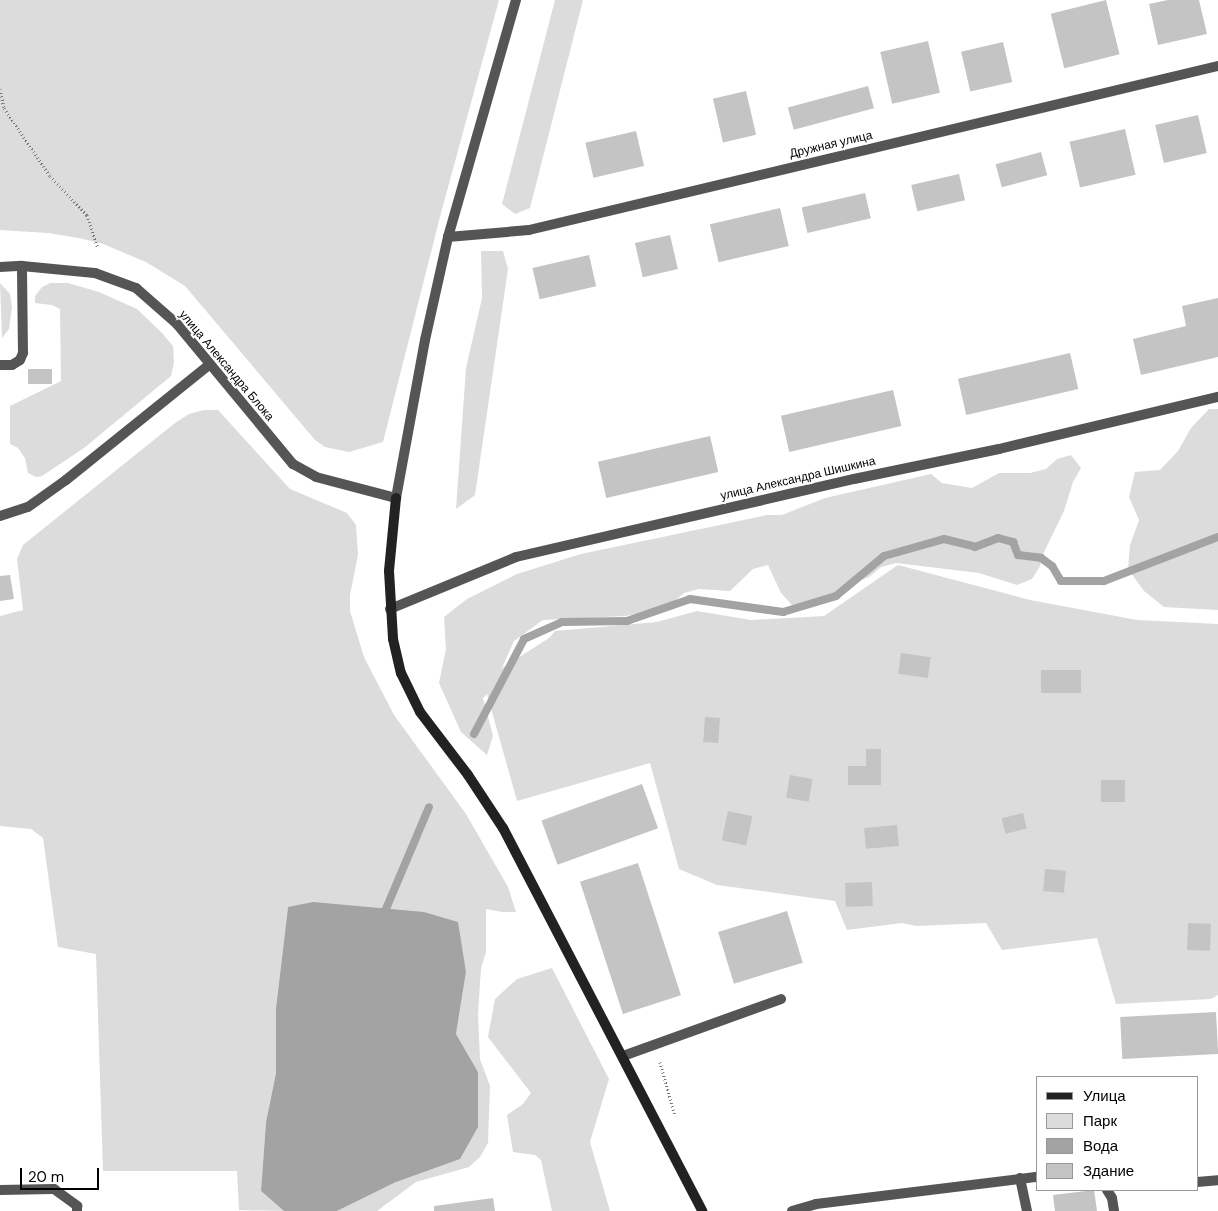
<!DOCTYPE html>
<html>
<head>
<meta charset="utf-8">
<style>
	body { margin:0 }
	#map { position:relative; width:1218px; height:1211px; overflow:hidden; background:#fff; font-family:"DM Sans",sans-serif }
	div>[style] { position:absolute }
	.green>* { inset:0; background:#dcdcdc }
	.water>* { inset:0; background:#a3a3a3 }
	.stream>* { height:8px; margin:-4px; padding:0 4px; transform-origin:4px; border-radius:4px; background:#a3a3a3 }
	.building>* { inset:0; background:#c4c4c4; transform-origin:0 0 }
	.path>* { height:3px; margin-top:-1.5px; transform-origin:0; background:repeating-linear-gradient(90deg,#777 0 1px,transparent 0 3.5px) }
	.lane>* { height:10px; margin:-5px; padding:0 5px; transform-origin:5px; border-radius:5px; background:#555 }
	.street>* { height:10px; margin:-5px; padding:0 5px; transform-origin:5px; border-radius:5px; background:#555 }
	.secondary>* { height:10px; margin:-5px; padding:0 5px; transform-origin:5px; border-radius:5px; background:#222 }
	span { translate:-50% -50%; white-space:nowrap; text-align:center; line-height:1.15; -webkit-text-stroke:4px #fff; paint-order:stroke }
	.street-label { font-size:12px; color:#000 }
	.legend { position:absolute; left:1036px; top:1076px; width:162px; height:115px; box-sizing:border-box; background:#fff; border:1px solid #999; margin:0; padding:6px 9px; list-style:none; font-size:15px; color:#000 }
	.legend li { display:flex; align-items:center; gap:10px; height:25px }
	.legend b { width:25px; border:1px solid #999 }
	.scale { position:absolute; left:20px; top:1168px; width:79px; height:22px; box-sizing:border-box; border:2px solid #000; border-top:0; padding-left:6px; font-size:15px; line-height:18px; white-space:nowrap; color:#000; -webkit-text-stroke:4px #fff; paint-order:stroke }
</style>
</head>
<body>
<div id="map">
	<div class="green">
		<i style="clip-path:polygon(0 0,499px 0,441px 213px,383px 442px,349px 452px,325px 447px,315px 440px,185px 286px,146px 262px,103px 244px,79px 238px,48px 233px,0 230px)"></i>
		<i style="clip-path:polygon(555px 0,583px 0,530px 208px,515px 214px,502px 204px)"></i>
		<i style="clip-path:polygon(481px 251px,503px 251px,508px 269px,475px 495px,456px 509px,466px 368px,482px 298px)"></i>
		<i style="clip-path:polygon(0 283px,10px 294px,12px 307px,9px 329px,2px 338px)"></i>
		<i style="clip-path:polygon(50px 283px,68px 283px,99px 292px,137px 309px,162px 333px,173px 346px,174px 363px,171px 376px,84px 448px,42px 476px,36px 477px,28px 473px,25px 458px,18px 448px,10px 444px,10px 406px,61px 381px,60px 309px,52px 305px,35px 303px,35px 296px,42px 287px)"></i>
		<i style="clip-path:polygon(1209px 409px,1218px 409px,1218px 610px,1164px 607px,1144px 591px,1128px 569px,1130px 545px,1139px 520px,1129px 497px,1135px 472px,1160px 470px,1178px 451px,1191px 428px)"></i>
		<i style="clip-path:polygon(204px 410px,218px 410px,290px 489px,347px 513px,356px 525px,358px 555px,350px 595px,350px 611px,364px 657px,394px 715px,466px 814px,508px 887px,516px 912px,502px 912px,486px 909px,486px 952px,481px 968px,478px 1015px,480px 1059px,490px 1086px,488px 1143px,480px 1157px,469px 1167px,416px 1182px,377px 1211px,337px 1211px,396px 1182px,478px 1072px,456px 1034px,466px 972px,288px 907px,276px 1008px,276px 1073px,266px 1122px,261px 1191px,284px 1211px,239px 1210px,237px 1171px,103px 1171px,96px 954px,58px 947px,43px 838px,31px 829px,0 826px,0 616px,23px 610px,17px 559px,23px 545px,175px 423px,189px 414px)"></i>
		<i style="clip-path:polygon(1071px 455px,1081px 468px,1073px 482px,1064px 511px,1044px 552px,1040px 566px,1032px 579px,1017px 585px,979px 573px,896px 563px,881px 567px,869px 577px,852px 583px,826px 600px,792px 605px,781px 593px,768px 565px,753px 569px,730px 591px,699px 589px,684px 593px,670px 605px,654px 611px,625px 616px,543px 620px,514px 641px,502px 668px,549px 638px,555px 631px,657px 622px,697px 611px,751px 620px,824px 616px,898px 565px,1030px 600px,1137px 620px,1218px 624px,1218px 995px,1211px 999px,1116px 1004px,1097px 938px,1002px 950px,986px 923px,916px 926px,902px 923px,847px 930px,835px 901px,717px 885px,679px 869px,650px 763px,517px 801px,487px 694px,483px 698px,493px 736px,487px 755px,461px 732px,439px 683px,446px 649px,444px 617px,467px 599px,517px 574px,581px 554px,767px 515px,782px 515px,825px 498px,931px 474px,942px 483px,972px 488px,999px 473px,1030px 473px,1046px 469px,1057px 459px)"></i>
		<i style="clip-path:polygon(552px 968px,609px 1079px,590px 1142px,610px 1211px,552px 1211px,541px 1160px,535px 1155px,513px 1152px,507px 1115px,523px 1104px,531px 1093px,488px 1037px,495px 999px,517px 979px)"></i>
	</div>
	<div class="water">
		<i style="clip-path:polygon(313px 902px,424px 912px,458px 922px,466px 972px,456px 1034px,478px 1072px,478px 1127px,460px 1159px,396px 1182px,337px 1211px,284px 1211px,261px 1191px,266px 1122px,276px 1073px,276px 1008px,288px 907px)"></i>
	</div>
	<div class="stream">
		<i style="left:474px;top:734px;width:107px;rotate:-62.2deg"></i>
		<i style="left:524px;top:639px;width:42px;rotate:-24.1deg"></i>
		<i style="left:562px;top:622px;width:65px;rotate:-0.9deg"></i>
		<i style="left:627px;top:621px;width:67px;rotate:-19.2deg"></i>
		<i style="left:690px;top:599px;width:94px;rotate:8deg"></i>
		<i style="left:783px;top:612px;width:55px;rotate:-16.8deg"></i>
		<i style="left:836px;top:596px;width:62px;rotate:-39.8deg"></i>
		<i style="left:884px;top:556px;width:62px;rotate:-15.8deg"></i>
		<i style="left:944px;top:539px;width:32px;rotate:14deg"></i>
		<i style="left:975px;top:547px;width:25px;rotate:-21deg"></i>
		<i style="left:998px;top:538px;width:16px;rotate:15deg"></i>
		<i style="left:1013px;top:542px;width:14px;rotate:69deg"></i>
		<i style="left:1018px;top:555px;width:23px;rotate:7deg"></i>
		<i style="left:1041px;top:558px;width:14px;rotate:36deg"></i>
		<i style="left:1052px;top:566px;width:17px;rotate:59deg"></i>
		<i style="left:1061px;top:581px;width:43px"></i>
		<i style="left:1104px;top:581px;width:122px;rotate:-21.1deg"></i>
		<i style="left:383px;top:916px;width:118px;rotate:-67.1deg"></i>
	</div>
	<div class="building">
		<i style="left:1106px;top:0;width:56px;height:57px;rotate:76deg"></i>
		<i style="clip-path:polygon(1168px 0,1199px 0,1207px 34px,1158px 45px,1149px 4px)"></i>
		<i style="left:928px;top:41px;width:53px;height:49px;rotate:77deg"></i>
		<i style="left:1003px;top:42px;width:41px;height:43px;rotate:77deg"></i>
		<i style="left:868px;top:86px;width:23px;height:83px;rotate:75deg"></i>
		<i style="left:746px;top:91px;width:45px;height:34px;rotate:77deg"></i>
		<i style="left:1198px;top:115px;width:39px;height:44px;rotate:77deg"></i>
		<i style="left:1125px;top:129px;width:47px;height:57px;rotate:77deg"></i>
		<i style="left:636px;top:131px;width:36px;height:52px;rotate:77deg"></i>
		<i style="left:1041px;top:152px;width:24px;height:47px;rotate:75deg"></i>
		<i style="left:959px;top:174px;width:27px;height:49px;rotate:77deg"></i>
		<i style="left:865px;top:193px;width:26px;height:65px;rotate:77deg"></i>
		<i style="left:780px;top:208px;width:39px;height:72px;rotate:77deg"></i>
		<i style="left:670px;top:235px;width:35px;height:36px;rotate:77deg"></i>
		<i style="left:589px;top:255px;width:32px;height:58px;rotate:77deg"></i>
		<i style="clip-path:polygon(1218px 298px,1218px 357px,1141px 375px,1133px 339px,1186px 326px,1182px 306px)"></i>
		<i style="left:1070px;top:353px;width:37px;height:115px;rotate:77deg"></i>
		<i style="left:28px;top:369px;width:24px;height:15px"></i>
		<i style="left:893px;top:390px;width:37px;height:115px;rotate:77deg"></i>
		<i style="left:710px;top:436px;width:37px;height:115px;rotate:77deg"></i>
		<i style="clip-path:polygon(10px 575px,14px 599px,0 601px,0 576px)"></i>
		<i style="left:901px;top:653px;width:30px;height:21px;rotate:8deg"></i>
		<i style="left:1041px;top:670px;width:40px;height:23px"></i>
		<i style="left:705px;top:717px;width:15px;height:25px;rotate:4deg"></i>
		<i style="clip-path:polygon(866px 749px,881px 749px,881px 785px,848px 785px,848px 766px,866px 766px)"></i>
		<i style="left:790px;top:775px;width:23px;height:23px;rotate:10deg"></i>
		<i style="left:1101px;top:780px;width:24px;height:22px"></i>
		<i style="left:642px;top:784px;width:47px;height:107px;rotate:70deg"></i>
		<i style="left:728px;top:811px;width:25px;height:30px;rotate:12deg"></i>
		<i style="left:1023px;top:813px;width:16px;height:22px;rotate:76deg"></i>
		<i style="left:897px;top:825px;width:21px;height:33px;rotate:85deg"></i>
		<i style="left:638px;top:863px;width:139px;height:61px;rotate:72deg"></i>
		<i style="left:1045px;top:869px;width:21px;height:22px;rotate:5deg"></i>
		<i style="left:872px;top:882px;width:24px;height:27px;rotate:88deg"></i>
		<i style="left:787px;top:911px;width:54px;height:72px;rotate:73deg"></i>
		<i style="left:1188px;top:923px;width:23px;height:27px;rotate:2deg"></i>
		<i style="left:1216px;top:1012px;width:42px;height:96px;rotate:87deg"></i>
		<i style="clip-path:polygon(1094px 1190px,1097px 1211px,1055px 1211px,1053px 1195px)"></i>
		<i style="clip-path:polygon(493px 1198px,495px 1211px,434px 1211px,434px 1206px)"></i>
	</div>
	<div class="path">
		<i style="left:0;top:89px;width:19px;rotate:78deg"></i>
		<i style="left:4px;top:108px;width:82px;rotate:55.9deg"></i>
		<i style="left:50px;top:176px;width:54px;rotate:46.5deg"></i>
		<i style="left:87px;top:215px;width:33px;rotate:72deg"></i>
		<i style="left:660px;top:1062px;width:56px;rotate:74.5deg"></i>
	</div>
	<div class="lane">
		<i style="left:0;top:365px;width:12px"></i>
		<i style="left:12px;top:365px;width:9px;rotate:-32deg"></i>
		<i style="left:20px;top:360px;width:8px;rotate:-67deg"></i>
		<i style="left:23px;top:353px;width:87px;rotate:-90.7deg"></i>
		<i style="left:0;top:516px;width:29px;rotate:-18deg"></i>
		<i style="left:28px;top:507px;width:47px;rotate:-35.4deg"></i>
		<i style="left:66px;top:480px;width:184px;rotate:-38.8deg"></i>
		<i style="left:623px;top:1056px;width:168px;rotate:-19.8deg"></i>
		<i style="left:1020px;top:1178px;width:34px;rotate:78deg"></i>
		<i style="left:1197px;top:1182px;width:21px;rotate:-5deg"></i>
		<i style="left:0;top:1190px;width:54px;rotate:-1.1deg"></i>
		<i style="left:54px;top:1189px;width:29px;rotate:36deg"></i>
		<i style="left:77px;top:1206px;width:5px;rotate:90deg"></i>
		<i style="left:1107px;top:1190px;width:9px;rotate:58deg"></i>
		<i style="left:1112px;top:1198px;width:13px;rotate:81deg"></i>
		<i style="left:792px;top:1211px;width:25px;rotate:-16deg"></i>
		<i style="left:816px;top:1204px;width:223px;rotate:-7deg"></i>
	</div>
	<div class="street">
		<i style="left:448px;top:237px;width:81px;rotate:-4.9deg"></i>
		<i style="left:529px;top:230px;width:708px;rotate:-13.39deg"></i>
		<i style="left:0;top:267px;width:22px;rotate:-3deg"></i>
		<i style="left:22px;top:266px;width:73px;rotate:5.5deg"></i>
		<i style="left:95px;top:273px;width:44px;rotate:20.1deg"></i>
		<i style="left:136px;top:288px;width:55px;rotate:41.3deg"></i>
		<i style="left:177px;top:324px;width:182px;rotate:50.4deg"></i>
		<i style="left:293px;top:464px;width:26px;rotate:29deg"></i>
		<i style="left:316px;top:477px;width:83px;rotate:14.7deg"></i>
		<i style="left:396px;top:498px;width:161px;rotate:-79.6deg"></i>
		<i style="left:425px;top:340px;width:106px;rotate:-77.4deg"></i>
		<i style="left:448px;top:237px;width:247px;rotate:-74deg"></i>
		<i style="left:390px;top:609px;width:136px;rotate:-22.4deg"></i>
		<i style="left:516px;top:557px;width:347px;rotate:-13deg"></i>
		<i style="left:854px;top:479px;width:148px;rotate:-11.7deg"></i>
		<i style="left:999px;top:449px;width:225px;rotate:-13.4deg"></i>
	</div>
	<div class="secondary">
		<i style="left:396px;top:498px;width:73px;rotate:95.5deg"></i>
		<i style="left:389px;top:571px;width:68px;rotate:86.6deg"></i>
		<i style="left:393px;top:639px;width:35px;rotate:77deg"></i>
		<i style="left:401px;top:673px;width:43px;rotate:64deg"></i>
		<i style="left:420px;top:712px;width:79px;rotate:52.7deg"></i>
		<i style="left:468px;top:775px;width:64px;rotate:56.6deg"></i>
		<i style="left:503px;top:828px;width:432px;rotate:62.5deg"></i>
	</div>
	<div class="street-label">
		<span style="left:831px;top:145px;rotate:-13deg">Дружная улица</span>
		<span style="left:226px;top:366px;rotate:50deg">улица Александра Блока</span>
		<span style="left:798px;top:479px;rotate:-13deg">улица Александра Шишкина</span>
	</div>
	<ul class="legend">
	<li><b style="height:6px;background:#222"></b>Улица</li>
	<li><b style="height:14px;background:#dcdcdc"></b>Парк</li>
	<li><b style="height:14px;background:#a3a3a3"></b>Вода</li>
	<li><b style="height:14px;background:#c4c4c4"></b>Здание</li>
	</ul>
	<div class="scale">20 m</div>
</div>
</body>
</html>
